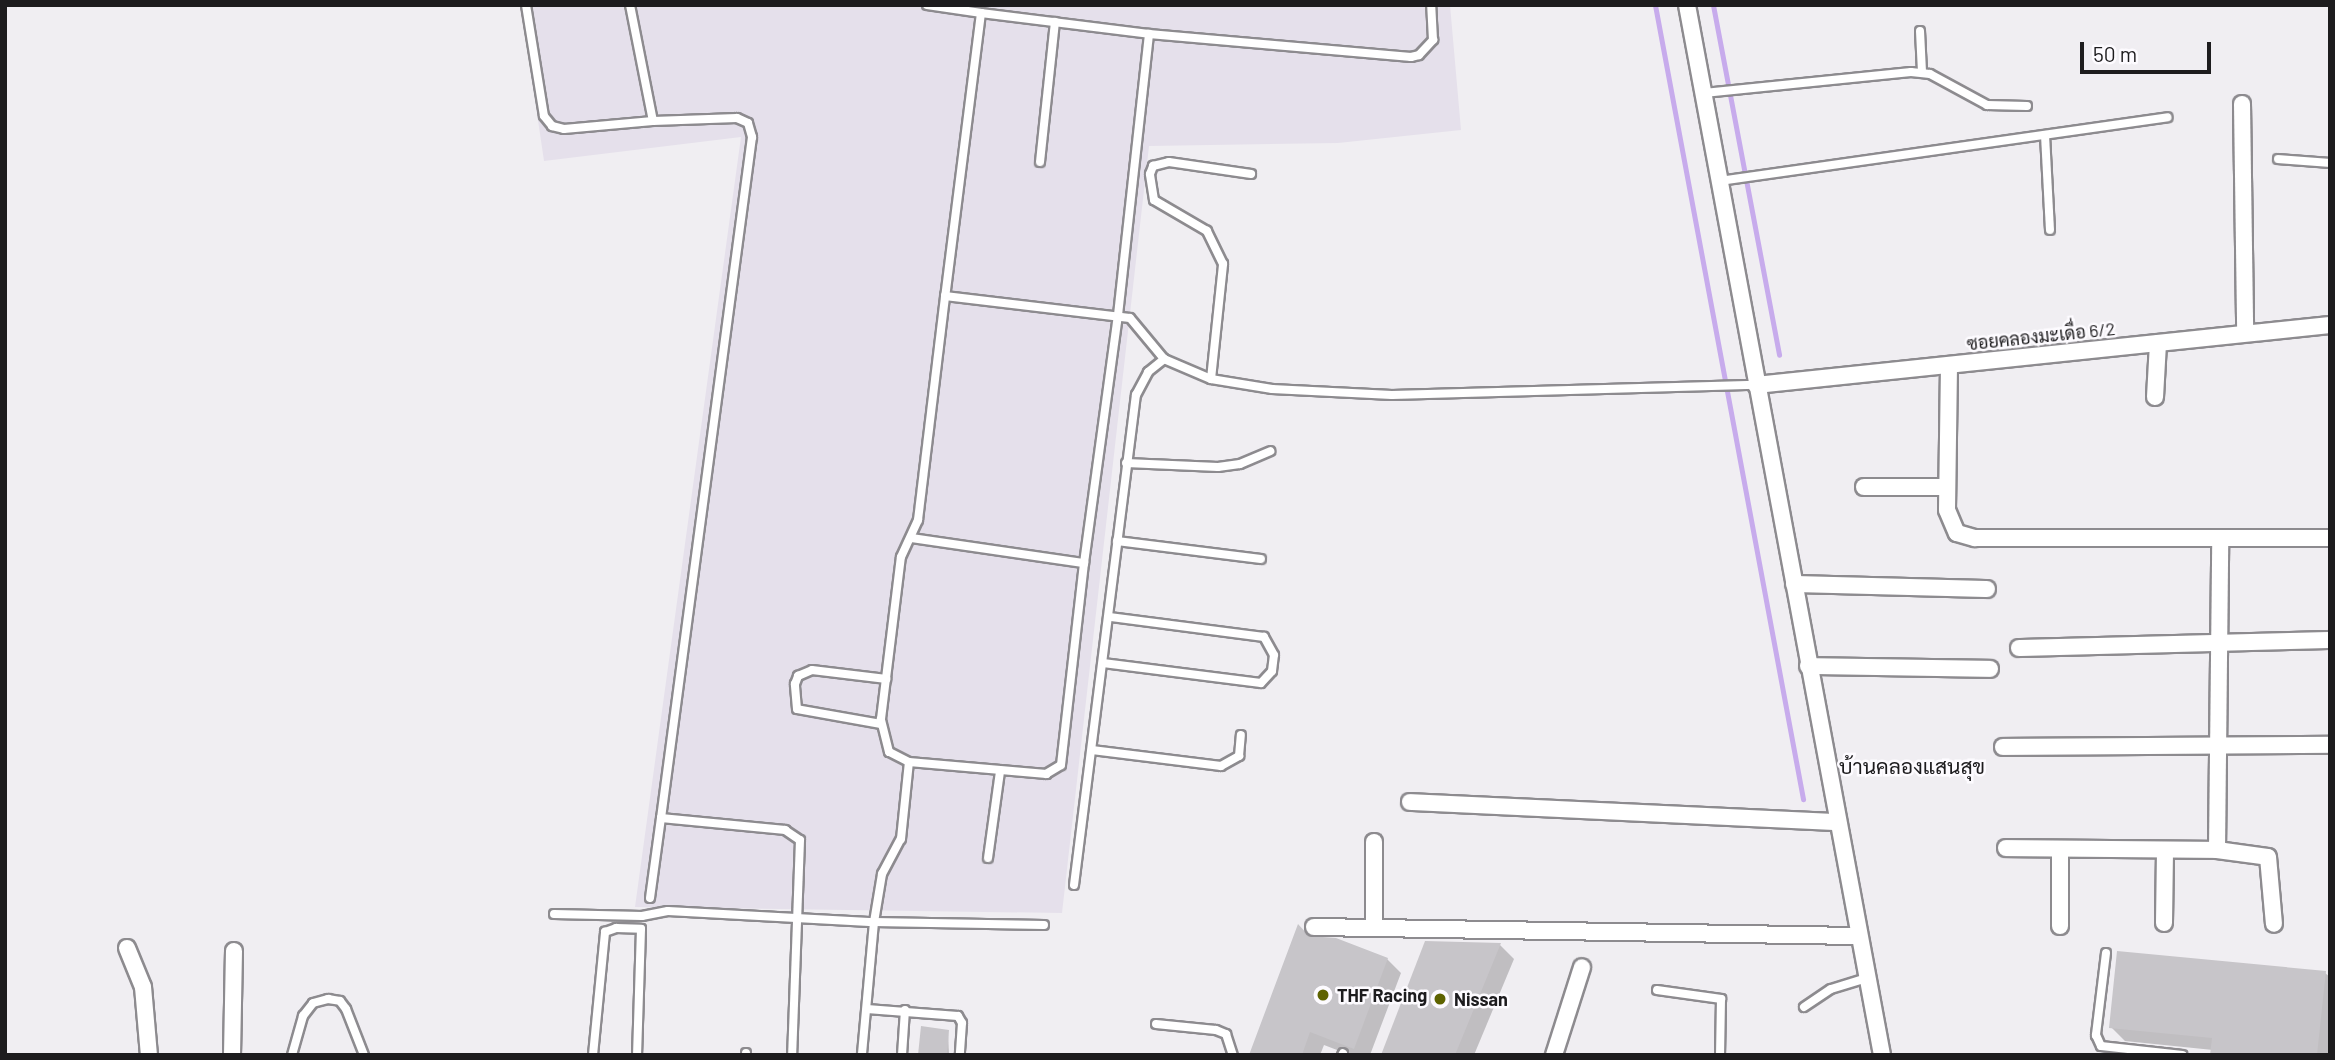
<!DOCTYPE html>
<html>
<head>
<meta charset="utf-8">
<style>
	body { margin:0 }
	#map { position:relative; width:2335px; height:1060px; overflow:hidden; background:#f0eef2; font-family:Barlow,Sarabun,sans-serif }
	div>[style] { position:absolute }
	.built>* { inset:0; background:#e5e0eb }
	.shadow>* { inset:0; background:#0003 }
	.stream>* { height:5px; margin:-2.5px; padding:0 2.5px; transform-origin:2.5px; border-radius:2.5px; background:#c7abec }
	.building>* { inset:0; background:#c7c5c9 }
	.roads { filter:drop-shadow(2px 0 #8d8b8f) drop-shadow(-2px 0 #8d8b8f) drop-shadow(0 2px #8d8b8f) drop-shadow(0 -2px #8d8b8f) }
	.service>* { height:8px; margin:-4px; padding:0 4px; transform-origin:4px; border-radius:4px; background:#fff }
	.minor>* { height:16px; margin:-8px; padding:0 8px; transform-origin:8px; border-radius:8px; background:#fff }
	.dots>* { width:19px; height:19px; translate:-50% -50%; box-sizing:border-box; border:4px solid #fdfbff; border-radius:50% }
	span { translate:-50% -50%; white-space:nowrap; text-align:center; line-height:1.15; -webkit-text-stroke:5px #fdfbff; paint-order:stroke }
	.street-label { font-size:18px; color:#1d1c1e }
	.poi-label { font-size:18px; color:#1d1c1e; font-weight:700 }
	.left { translate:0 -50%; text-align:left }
	.quarter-label { font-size:21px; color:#1d1c1e }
	.frame { position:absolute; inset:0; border:7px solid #1d1c1e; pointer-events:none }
	.scale { position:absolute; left:2080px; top:42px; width:131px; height:32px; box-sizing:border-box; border:4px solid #1d1c1e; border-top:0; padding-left:9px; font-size:21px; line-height:24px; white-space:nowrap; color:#1d1c1e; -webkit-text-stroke:5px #fdfbff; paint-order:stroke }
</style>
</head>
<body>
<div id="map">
	<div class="built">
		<i style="clip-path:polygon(521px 5px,1450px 5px,1461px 130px,1338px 143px,1149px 146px,1062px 913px,635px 907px,741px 137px,544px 161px)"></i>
	</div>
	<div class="shadow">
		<i style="clip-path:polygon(1310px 938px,1387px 959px,1401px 973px,1370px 1055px,1350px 1055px,1324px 1045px,1320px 1055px,1251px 1055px)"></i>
		<i style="clip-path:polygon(1427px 942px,1500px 945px,1514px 959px,1474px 1055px,1383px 1055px)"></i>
		<i style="clip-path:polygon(2325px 973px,2330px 977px,2330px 1055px,2212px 1055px,2213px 1050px,2125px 1041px,2111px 1027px)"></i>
		<i style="clip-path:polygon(948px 1032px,949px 1055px,919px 1055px)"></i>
	</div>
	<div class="stream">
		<i style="left:1655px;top:5px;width:808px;rotate:79.44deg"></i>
		<i style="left:1713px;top:5px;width:356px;rotate:79.3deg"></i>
	</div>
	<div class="building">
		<i style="clip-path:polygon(1298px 924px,1309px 936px,1336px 938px,1388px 958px,1354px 1049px,1310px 1032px,1302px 1055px,1249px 1055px)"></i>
		<i style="clip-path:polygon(1425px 941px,1501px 943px,1455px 1055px,1381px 1055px)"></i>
		<i style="clip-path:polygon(2117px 951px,2326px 971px,2317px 1055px,2210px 1055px,2212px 1038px,2109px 1028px)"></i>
		<i style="clip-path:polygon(921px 1026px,949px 1030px,947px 1055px,918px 1055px)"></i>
	</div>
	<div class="roads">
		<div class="service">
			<i style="left:526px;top:5px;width:112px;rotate:80.8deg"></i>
			<i style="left:544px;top:116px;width:13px;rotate:51deg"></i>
			<i style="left:552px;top:126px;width:12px;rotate:14deg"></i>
			<i style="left:564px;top:129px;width:89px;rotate:-5.1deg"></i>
			<i style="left:630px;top:5px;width:118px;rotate:78.8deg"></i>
			<i style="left:653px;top:121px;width:84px;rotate:-2deg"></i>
			<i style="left:737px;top:118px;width:12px;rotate:24deg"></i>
			<i style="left:748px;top:123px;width:15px;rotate:74deg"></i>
			<i style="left:752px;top:137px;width:687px;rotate:97.61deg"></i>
			<i style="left:661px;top:818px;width:125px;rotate:5.5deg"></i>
			<i style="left:785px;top:830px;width:18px;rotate:34deg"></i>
			<i style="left:800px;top:840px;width:215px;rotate:92.1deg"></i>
			<i style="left:927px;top:5px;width:55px;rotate:8.4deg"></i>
			<i style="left:981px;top:13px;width:285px;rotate:97.2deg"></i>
			<i style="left:945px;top:296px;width:186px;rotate:6.8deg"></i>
			<i style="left:1130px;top:318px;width:53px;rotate:50.3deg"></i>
			<i style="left:1164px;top:359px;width:51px;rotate:23.1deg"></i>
			<i style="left:1211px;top:379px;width:62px;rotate:9.3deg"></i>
			<i style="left:1272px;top:389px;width:120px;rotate:2.9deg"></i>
			<i style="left:1392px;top:395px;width:364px;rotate:-1.6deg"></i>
			<i style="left:981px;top:13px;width:169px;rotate:7.1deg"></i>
			<i style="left:1149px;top:34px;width:263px;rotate:5deg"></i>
			<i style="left:1411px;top:57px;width:8px;rotate:-14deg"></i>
			<i style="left:1419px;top:55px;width:21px;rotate:-47deg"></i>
			<i style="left:1433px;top:40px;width:35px;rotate:-93deg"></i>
			<i style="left:1920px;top:31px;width:41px;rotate:87.2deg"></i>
			<i style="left:1704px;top:93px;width:208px;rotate:-5.8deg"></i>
			<i style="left:1911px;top:72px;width:19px;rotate:6deg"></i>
			<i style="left:1930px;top:74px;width:65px;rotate:28.5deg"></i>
			<i style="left:1987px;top:105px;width:40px;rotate:1.4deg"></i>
			<i style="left:2045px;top:135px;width:95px;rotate:87deg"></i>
			<i style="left:2278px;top:159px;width:52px;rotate:4.4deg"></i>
			<i style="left:1040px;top:162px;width:141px;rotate:-83.9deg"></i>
			<i style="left:1720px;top:181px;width:452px;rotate:-8.1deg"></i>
			<i style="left:1211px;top:379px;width:116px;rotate:-84deg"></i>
			<i style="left:1223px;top:264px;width:37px;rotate:-116deg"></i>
			<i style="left:1207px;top:231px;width:61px;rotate:-149.7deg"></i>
			<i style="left:1154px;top:200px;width:26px;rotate:-99deg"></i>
			<i style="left:1150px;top:174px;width:9px;rotate:-69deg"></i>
			<i style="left:1153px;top:166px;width:16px;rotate:-14deg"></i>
			<i style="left:1169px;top:162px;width:83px;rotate:8.3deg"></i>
			<i style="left:1126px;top:463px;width:92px;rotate:2.5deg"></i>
			<i style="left:1218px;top:467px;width:22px;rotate:-8deg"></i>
			<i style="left:1240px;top:464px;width:33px;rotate:-23deg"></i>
			<i style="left:912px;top:538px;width:174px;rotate:8.3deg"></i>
			<i style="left:1084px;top:563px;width:250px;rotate:-82.2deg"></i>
			<i style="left:1118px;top:315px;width:283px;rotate:-83.7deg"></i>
			<i style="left:1117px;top:541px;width:145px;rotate:7.1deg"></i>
			<i style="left:1103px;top:663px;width:159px;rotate:7.2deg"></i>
			<i style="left:1261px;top:683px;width:16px;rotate:-47deg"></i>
			<i style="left:1272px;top:671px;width:16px;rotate:-83deg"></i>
			<i style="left:1274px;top:655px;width:21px;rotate:-119deg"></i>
			<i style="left:1264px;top:637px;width:156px;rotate:-172.6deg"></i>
			<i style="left:881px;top:724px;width:85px;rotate:-169.9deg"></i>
			<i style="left:797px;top:709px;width:25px;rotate:-95deg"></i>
			<i style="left:795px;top:684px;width:9px;rotate:-69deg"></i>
			<i style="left:798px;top:676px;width:15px;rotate:-23deg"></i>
			<i style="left:812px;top:670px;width:75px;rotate:6.9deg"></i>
			<i style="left:1092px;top:750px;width:130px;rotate:7.1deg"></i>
			<i style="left:1221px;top:766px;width:21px;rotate:-29deg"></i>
			<i style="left:1239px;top:756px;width:21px;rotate:-85deg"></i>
			<i style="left:909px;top:762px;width:22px;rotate:-153deg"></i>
			<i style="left:889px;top:752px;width:34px;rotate:-104deg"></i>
			<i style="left:881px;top:719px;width:163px;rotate:-83deg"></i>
			<i style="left:901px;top:557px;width:41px;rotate:-65.3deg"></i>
			<i style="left:918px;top:520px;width:226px;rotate:-83.1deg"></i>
			<i style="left:988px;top:858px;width:87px;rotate:-82.1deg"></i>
			<i style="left:1074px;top:885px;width:494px;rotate:-82.8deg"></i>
			<i style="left:1136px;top:395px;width:26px;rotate:-62deg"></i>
			<i style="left:1148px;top:372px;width:21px;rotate:-39deg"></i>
			<i style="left:650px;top:898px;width:81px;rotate:-82.2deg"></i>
			<i style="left:554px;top:914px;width:88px;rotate:1.3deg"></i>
			<i style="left:642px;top:916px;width:26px;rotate:-11deg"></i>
			<i style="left:668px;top:911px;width:206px;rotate:3.1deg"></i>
			<i style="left:874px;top:922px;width:134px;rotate:95.2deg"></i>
			<i style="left:1044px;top:925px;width:170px;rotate:-179deg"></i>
			<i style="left:874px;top:922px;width:49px;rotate:-80.5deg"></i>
			<i style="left:882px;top:874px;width:40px;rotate:-62deg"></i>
			<i style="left:901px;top:839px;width:77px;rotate:-84.1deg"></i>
			<i style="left:909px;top:762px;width:138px;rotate:5deg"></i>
			<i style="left:1046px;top:774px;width:17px;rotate:-31deg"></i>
			<i style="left:1061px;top:765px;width:203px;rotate:-83.5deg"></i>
			<i style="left:2106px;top:953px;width:83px;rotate:97deg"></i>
			<i style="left:2096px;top:1035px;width:12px;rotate:66deg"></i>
			<i style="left:2101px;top:1046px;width:82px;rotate:6.3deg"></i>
			<i style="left:1657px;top:990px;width:65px;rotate:8deg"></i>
			<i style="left:1721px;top:999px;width:56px;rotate:91deg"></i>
			<i style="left:1804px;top:1007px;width:32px;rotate:-34deg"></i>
			<i style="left:1831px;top:989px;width:37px;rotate:-17deg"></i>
			<i style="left:867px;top:1009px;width:91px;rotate:4.4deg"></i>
			<i style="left:958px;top:1016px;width:8px;rotate:60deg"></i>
			<i style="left:962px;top:1023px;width:32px;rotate:94deg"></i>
			<i style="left:1156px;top:1024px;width:60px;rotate:5.7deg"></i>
			<i style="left:1216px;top:1030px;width:11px;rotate:22deg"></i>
			<i style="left:1226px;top:1034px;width:22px;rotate:72deg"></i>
			<i style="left:292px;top:1055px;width:41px;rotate:-74.2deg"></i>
			<i style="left:303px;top:1016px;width:16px;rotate:-52deg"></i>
			<i style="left:313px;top:1003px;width:16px;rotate:-15deg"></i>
			<i style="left:328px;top:999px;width:12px;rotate:9deg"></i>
			<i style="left:340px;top:1001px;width:10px;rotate:53deg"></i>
			<i style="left:346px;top:1009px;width:49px;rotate:68.6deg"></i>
			<i style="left:593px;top:1055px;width:124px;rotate:-84.4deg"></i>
			<i style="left:605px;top:932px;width:12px;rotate:-20deg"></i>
			<i style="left:616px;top:928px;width:25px;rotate:2deg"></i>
			<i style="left:641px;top:929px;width:126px;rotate:91.8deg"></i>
			<i style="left:746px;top:1055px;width:2px;rotate:-90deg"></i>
			<i style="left:902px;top:1055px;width:45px;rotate:-86.2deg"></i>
			<i style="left:1342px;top:1055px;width:2px;rotate:-63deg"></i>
		</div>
		<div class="minor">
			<i style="left:1687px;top:5px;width:1068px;rotate:79.48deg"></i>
			<i style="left:2242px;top:104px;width:229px;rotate:89.2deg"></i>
			<i style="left:1949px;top:366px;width:144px;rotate:90.8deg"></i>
			<i style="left:1947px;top:510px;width:25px;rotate:67deg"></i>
			<i style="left:1957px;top:533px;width:19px;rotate:16deg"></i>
			<i style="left:1975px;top:538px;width:355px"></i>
			<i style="left:1756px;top:385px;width:577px;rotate:-5.97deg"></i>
			<i style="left:2155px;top:397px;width:54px;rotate:-86.8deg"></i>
			<i style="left:1864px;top:487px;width:83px"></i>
			<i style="left:1794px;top:584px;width:193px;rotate:1.5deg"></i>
			<i style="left:2019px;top:648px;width:311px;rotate:-1.5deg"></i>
			<i style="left:1808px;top:666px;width:182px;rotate:0.9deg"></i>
			<i style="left:2003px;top:747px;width:327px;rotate:-0.4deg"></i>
			<i style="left:1410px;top:802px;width:427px;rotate:2.7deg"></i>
			<i style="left:1374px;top:842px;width:85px;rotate:90deg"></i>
			<i style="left:2006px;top:848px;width:211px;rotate:0.5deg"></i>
			<i style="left:2217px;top:850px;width:310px;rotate:-89.4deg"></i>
			<i style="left:2217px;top:850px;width:51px;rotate:7.8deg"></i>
			<i style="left:2268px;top:857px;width:67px;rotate:84.9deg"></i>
			<i style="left:2164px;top:923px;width:73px;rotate:-89.2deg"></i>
			<i style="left:2060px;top:926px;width:75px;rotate:-90deg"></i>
			<i style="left:1314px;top:927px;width:543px;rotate:0.95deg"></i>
			<i style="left:127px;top:948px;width:42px;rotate:67.7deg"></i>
			<i style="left:143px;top:987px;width:68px;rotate:85deg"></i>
			<i style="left:232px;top:1055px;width:104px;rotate:-88.9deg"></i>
			<i style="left:1554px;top:1055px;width:92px;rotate:-72.3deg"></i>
		</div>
	</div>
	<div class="dots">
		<i style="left:1323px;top:995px;background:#5e6300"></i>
		<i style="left:1440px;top:999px;background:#5e6300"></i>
	</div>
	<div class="street-label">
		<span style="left:2041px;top:336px;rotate:-6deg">ซอยคลองมะเดื่อ 6/2</span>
	</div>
	<div class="poi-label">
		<span class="left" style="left:1337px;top:995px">THF Racing</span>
		<span class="left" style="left:1454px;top:999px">Nissan</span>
	</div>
	<div class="quarter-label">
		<span style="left:1912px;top:766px">บ้านคลองแสนสุข</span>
	</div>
	<div class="frame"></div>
	<div class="scale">50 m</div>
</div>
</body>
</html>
